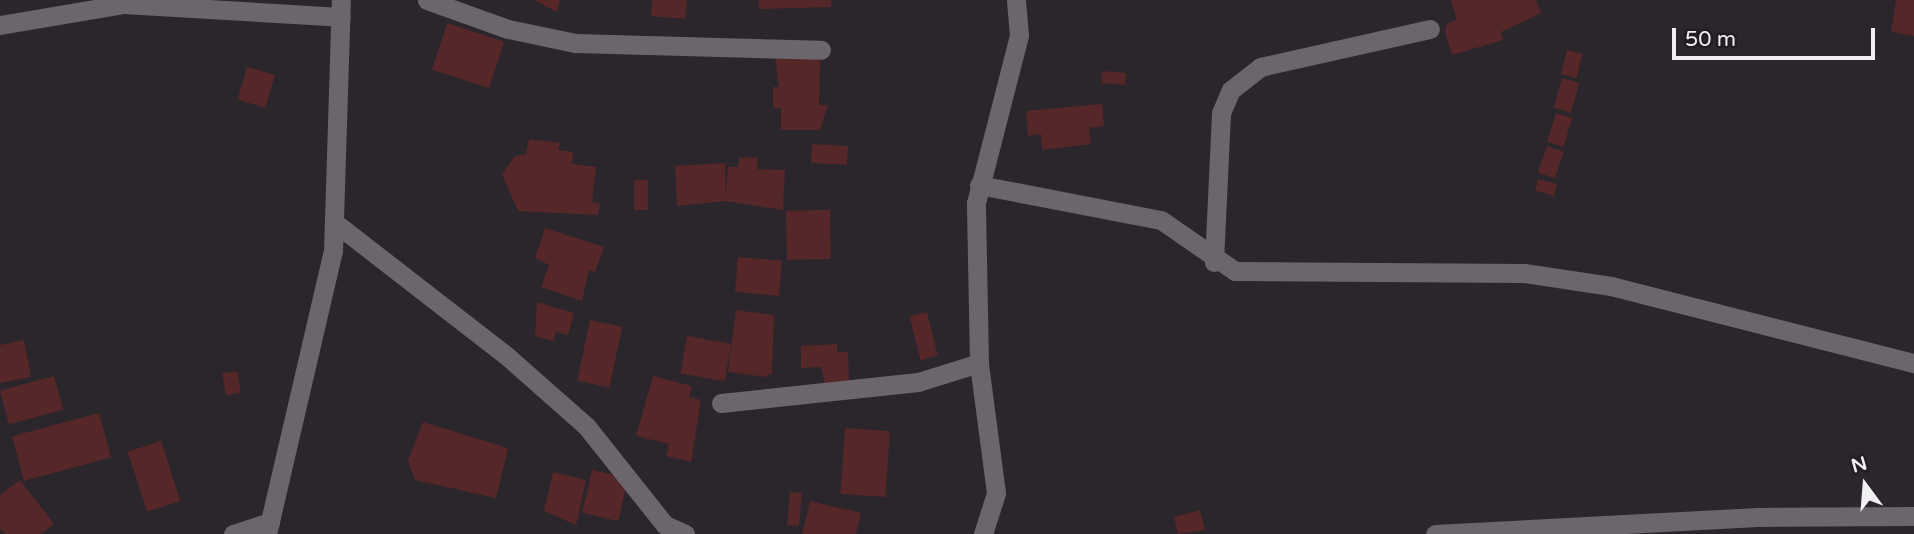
<!DOCTYPE html>
<html>
<head>
<meta charset="utf-8">
<style>
	body { margin:0 }
	#map { position:relative; width:1914px; height:534px; overflow:hidden; background:#2a262b; font-family:"Varela Round",sans-serif }
	div>[style] { position:absolute }
	.building>* { inset:0; background:#562728; transform-origin:0 0 }
	.minor>* { height:19px; margin:-9.5px; padding:0 9.5px; transform-origin:9.5px; border-radius:9.5px; background:#6a666c }
	.tertiary>* { height:19px; margin:-9.5px; padding:0 9.5px; transform-origin:9.5px; border-radius:9.5px; background:#6a666c }
	span { translate:-50% -50%; white-space:nowrap; text-align:center; line-height:1.15; -webkit-text-stroke:5px #211d22; paint-order:stroke }
	.north { position:absolute; left:1830px; top:450px; width:70px; height:70px; -webkit-text-stroke:5px #211d22; paint-order:stroke; rotate:344deg; font-size:19px; font-weight:700; line-height:28px; text-align:center; color:#f1eff2 }
	.north::after { content:''; display:block; margin:auto; width:24px; height:32px; background:#f1eff2; clip-path:polygon(50% 0,100% 100%,50% 72%,0 100%) }
	.scale { position:absolute; left:1672px; top:28px; width:203px; height:32px; box-sizing:border-box; border:4px solid #f1eff2; border-top:0; padding-left:9px; font-size:21px; line-height:24px; white-space:nowrap; color:#f1eff2; -webkit-text-stroke:5px #211d22; paint-order:stroke }
</style>
</head>
<body>
<div id="map">
	<div class="building">
		<i style="clip-path:polygon(534px 0,560px 0,557px 12px)"></i>
		<i style="clip-path:polygon(652px 0,687px 0,685px 19px,651px 16px)"></i>
		<i style="clip-path:polygon(758px 0,831px 0,831px 7px,759px 9px)"></i>
		<i style="clip-path:polygon(1451px 0,1536px 0,1541px 13px,1501px 32px,1503px 40px,1452px 55px,1445px 32px,1447px 23px,1457px 20px)"></i>
		<i style="clip-path:polygon(1896px 0,1914px 0,1914px 36px,1891px 32px)"></i>
		<i style="left:447px;top:23px;width:60px;height:49px;rotate:18deg"></i>
		<i style="left:1567px;top:50px;width:16px;height:25px;rotate:14deg"></i>
		<i style="clip-path:polygon(775px 57px,820px 58px,819px 105px,828px 105px,820px 130px,781px 130px,781px 108px,773px 109px,773px 87px,779px 87px)"></i>
		<i style="left:247px;top:67px;width:29px;height:34px;rotate:16deg"></i>
		<i style="left:1102px;top:71px;width:24px;height:12px;rotate:5deg"></i>
		<i style="left:1562px;top:78px;width:18px;height:31px;rotate:16deg"></i>
		<i style="clip-path:polygon(1102px 104px,1104px 126px,1089px 128px,1091px 144px,1042px 150px,1041px 134px,1028px 136px,1026px 111px)"></i>
		<i style="left:1556px;top:113px;width:17px;height:30px;rotate:17deg"></i>
		<i style="clip-path:polygon(529px 139px,560px 143px,558px 150px,573px 152px,572px 164px,596px 167px,592px 202px,600px 204px,598px 215px,518px 211px,502px 174px,515px 156px,526px 154px)"></i>
		<i style="left:812px;top:144px;width:36px;height:19px;rotate:3deg"></i>
		<i style="left:1547px;top:146px;width:18px;height:28px;rotate:19deg"></i>
		<i style="clip-path:polygon(739px 157px,758px 158px,757px 169px,785px 170px,783px 210px,726px 201px,677px 206px,675px 166px,725px 163px,726px 198px,728px 167px,738px 167px)"></i>
		<i style="left:1538px;top:179px;width:20px;height:12px;rotate:15deg"></i>
		<i style="left:648px;top:180px;width:30px;height:14px;rotate:90deg"></i>
		<i style="left:830px;top:210px;width:49px;height:44px;rotate:89deg"></i>
		<i style="clip-path:polygon(545px 228px,604px 247px,595px 272px,589px 270px,582px 301px,541px 287px,549px 265px,535px 258px)"></i>
		<i style="left:738px;top:257px;width:44px;height:35px;rotate:5deg"></i>
		<i style="clip-path:polygon(537px 302px,574px 313px,568px 335px,556px 332px,553px 341px,535px 336px)"></i>
		<i style="clip-path:polygon(736px 310px,774px 315px,772px 373px,765px 377px,728px 372px)"></i>
		<i style="left:927px;top:312px;width:45px;height:18px;rotate:76deg"></i>
		<i style="left:590px;top:320px;width:33px;height:62px;rotate:12deg"></i>
		<i style="left:687px;top:336px;width:45px;height:38px;rotate:10deg"></i>
		<i style="clip-path:polygon(24px 340px,31px 377px,0 383px,0 345px)"></i>
		<i style="clip-path:polygon(837px 344px,837px 352px,848px 352px,849px 383px,825px 384px,821px 367px,801px 368px,801px 346px)"></i>
		<i style="left:237px;top:371px;width:22px;height:15px;rotate:80deg"></i>
		<i style="left:54px;top:376px;width:35px;height:56px;rotate:75deg"></i>
		<i style="clip-path:polygon(653px 376px,692px 386px,689px 397px,701px 400px,691px 462px,666px 456px,669px 444px,636px 436px)"></i>
		<i style="left:99px;top:413px;width:46px;height:90px;rotate:75deg"></i>
		<i style="clip-path:polygon(423px 422px,508px 448px,496px 498px,415px 480px,408px 461px)"></i>
		<i style="left:845px;top:428px;width:45px;height:66px;rotate:4deg"></i>
		<i style="left:161px;top:441px;width:63px;height:35px;rotate:72deg"></i>
		<i style="left:592px;top:470px;width:37px;height:44px;rotate:13deg"></i>
		<i style="clip-path:polygon(553px 472px,586px 480px,576px 525px,544px 511px)"></i>
		<i style="clip-path:polygon(20px 480px,54px 524px,40px 534px,5px 534px,0 528px,0 495px)"></i>
		<i style="left:790px;top:492px;width:12px;height:33px;rotate:5deg"></i>
		<i style="clip-path:polygon(810px 501px,861px 513px,856px 534px,802px 534px)"></i>
		<i style="clip-path:polygon(1200px 510px,1205px 530px,1178px 534px,1174px 517px)"></i>
	</div>
	<div class="minor">
		<i style="left:427px;top:0;width:86px;rotate:19.7deg"></i>
		<i style="left:508px;top:29px;width:68px;rotate:11.8deg"></i>
		<i style="left:575px;top:43px;width:246px;rotate:1.6deg"></i>
		<i style="left:0;top:25px;width:126px;rotate:-9.6deg"></i>
		<i style="left:124px;top:4px;width:217px;rotate:3.4deg"></i>
		<i style="left:979px;top:185px;width:185px;rotate:10.9deg"></i>
		<i style="left:1161px;top:220px;width:90px;rotate:34.6deg"></i>
		<i style="left:1235px;top:271px;width:289px;rotate:0.4deg"></i>
		<i style="left:1524px;top:273px;width:88px;rotate:8.5deg"></i>
		<i style="left:1611px;top:286px;width:313px;rotate:14.3deg"></i>
		<i style="left:334px;top:222px;width:220px;rotate:37.8deg"></i>
		<i style="left:508px;top:357px;width:106px;rotate:41.5deg"></i>
		<i style="left:587px;top:427px;width:125px;rotate:51.5deg"></i>
		<i style="left:665px;top:525px;width:22px;rotate:24deg"></i>
		<i style="left:1214px;top:262px;width:149px;rotate:-87.3deg"></i>
		<i style="left:1221px;top:113px;width:25px;rotate:-67deg"></i>
		<i style="left:1231px;top:90px;width:37px;rotate:-38deg"></i>
		<i style="left:1260px;top:67px;width:174px;rotate:-12.6deg"></i>
		<i style="left:721px;top:403px;width:198px;rotate:-6.1deg"></i>
		<i style="left:918px;top:382px;width:64px;rotate:-17.3deg"></i>
		<i style="left:233px;top:534px;width:39px;rotate:-18deg"></i>
		<i style="left:983px;top:534px;width:43px;rotate:-72.4deg"></i>
		<i style="left:996px;top:493px;width:131px;rotate:-97.5deg"></i>
		<i style="left:979px;top:363px;width:160px;rotate:-91.1deg"></i>
		<i style="left:976px;top:203px;width:173px;rotate:-75.6deg"></i>
		<i style="left:1019px;top:35px;width:35px;rotate:-95deg"></i>
		<i style="left:1435px;top:534px;width:323px;rotate:-3deg"></i>
		<i style="left:1758px;top:517px;width:156px;rotate:-0.4deg"></i>
	</div>
	<div class="tertiary">
		<i style="left:267px;top:534px;width:291px;rotate:-76.9deg"></i>
		<i style="left:333px;top:251px;width:251px;rotate:-88.2deg"></i>
	</div>
	<div class="north">N</div>
	<div class="scale">50 m</div>
</div>
</body>
</html>
